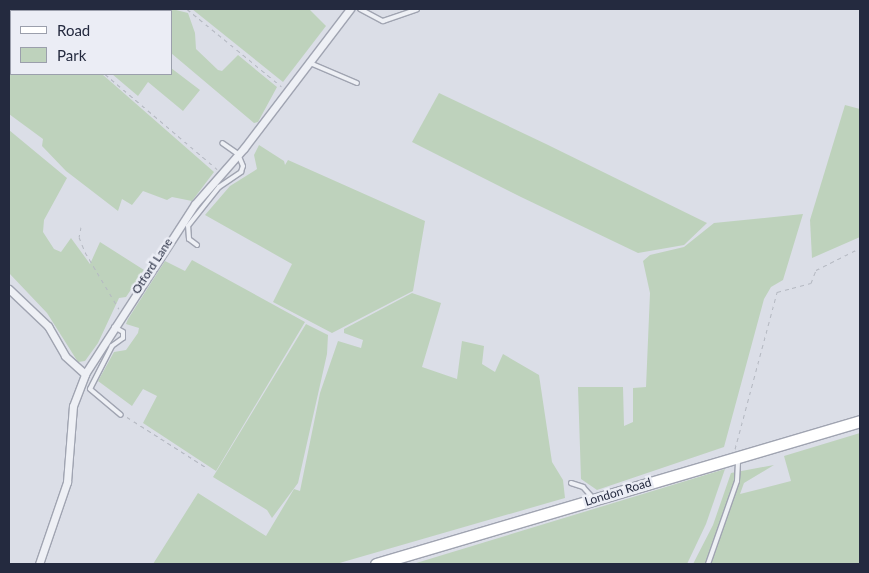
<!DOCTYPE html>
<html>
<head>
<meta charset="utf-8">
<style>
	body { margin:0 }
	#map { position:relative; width:869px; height:573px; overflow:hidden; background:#dbdee7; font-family:Lato,sans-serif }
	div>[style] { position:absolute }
	.green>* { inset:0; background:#bed2bc }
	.path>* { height:1px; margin-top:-0.5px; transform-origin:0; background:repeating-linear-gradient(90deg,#b5b9c2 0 4px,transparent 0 8px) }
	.roads { filter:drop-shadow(1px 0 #a0a4b1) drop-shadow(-1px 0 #a0a4b1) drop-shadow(0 1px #a0a4b1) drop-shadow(0 -1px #a0a4b1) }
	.lane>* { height:4px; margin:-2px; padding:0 2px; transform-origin:2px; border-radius:2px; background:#eef0f5 }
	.street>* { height:7px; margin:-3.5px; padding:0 3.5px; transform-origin:3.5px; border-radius:3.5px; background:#eef0f5 }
	.primary>* { height:11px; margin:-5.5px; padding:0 5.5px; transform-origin:5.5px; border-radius:5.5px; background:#fff }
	span { translate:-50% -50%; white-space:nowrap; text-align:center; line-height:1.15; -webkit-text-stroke:5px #ebedf5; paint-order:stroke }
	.street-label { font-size:12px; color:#242a3f }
	.frame { position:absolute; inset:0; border:10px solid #242a3f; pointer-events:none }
	.legend { position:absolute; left:10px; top:10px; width:162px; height:65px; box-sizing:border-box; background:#ebedf5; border:1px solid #9b9fac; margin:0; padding:6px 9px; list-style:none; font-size:15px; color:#242a3f }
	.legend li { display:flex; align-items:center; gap:10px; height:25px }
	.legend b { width:25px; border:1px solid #9b9fac }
</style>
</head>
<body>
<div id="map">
	<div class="green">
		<i style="clip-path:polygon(9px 9px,29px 11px,11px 11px,11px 74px,102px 74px,214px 172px,192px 201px,172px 197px,167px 200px,143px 191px,132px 205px,122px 199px,118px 211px,66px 171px,42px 146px,43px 139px,9px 114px)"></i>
		<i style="clip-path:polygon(172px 9px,188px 13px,195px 33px,196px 49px,218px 70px,222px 71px,238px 55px,277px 87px,258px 122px,254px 123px,171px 53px)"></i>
		<i style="clip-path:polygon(192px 9px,309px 9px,326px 26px,283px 82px)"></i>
		<i style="clip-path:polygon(171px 68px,200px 90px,183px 111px,148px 82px,138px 96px,112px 74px,171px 74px)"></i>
		<i style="clip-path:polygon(439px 93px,546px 144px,707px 223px,684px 245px,638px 253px,521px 197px,412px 142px)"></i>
		<i style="clip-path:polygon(845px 105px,860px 109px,860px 237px,812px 258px,810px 220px)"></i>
		<i style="clip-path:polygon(9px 130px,67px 178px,44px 220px,43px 232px,54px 249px,61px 252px,71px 238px,90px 264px,100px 242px,144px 270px,126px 297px,119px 298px,98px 343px,85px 361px,78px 362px,47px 313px,9px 273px)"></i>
		<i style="clip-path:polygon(259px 145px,284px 161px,285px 165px,288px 160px,425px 221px,413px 291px,332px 333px,273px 302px,292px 264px,205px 215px,230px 186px,257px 169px,254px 155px)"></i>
		<i style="clip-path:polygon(803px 214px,783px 280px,771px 287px,764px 299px,724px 447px,597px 490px,581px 479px,578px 387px,623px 387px,624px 426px,633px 422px,633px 388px,646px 387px,650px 293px,643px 261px,650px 255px,684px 247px,714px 223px)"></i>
		<i style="clip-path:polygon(192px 260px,305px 322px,216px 471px,143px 423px,157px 396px,143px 389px,132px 406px,98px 381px,114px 352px,126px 350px,138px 333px,139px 328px,126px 324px,128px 319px,165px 261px,185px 271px)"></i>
		<i style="clip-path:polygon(412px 293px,441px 303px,422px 367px,457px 379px,462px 341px,484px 346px,482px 364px,495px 372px,503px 354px,539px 375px,552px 462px,563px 480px,565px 498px,336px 564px,153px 564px,198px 493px,266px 536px,294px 489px,300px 491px,320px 393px,338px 341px,361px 348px,363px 340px,344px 333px,344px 329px)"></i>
		<i style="clip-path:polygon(306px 324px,328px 335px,327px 354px,298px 483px,272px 518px,267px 510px,213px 477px)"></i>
		<i style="clip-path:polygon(860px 433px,860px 564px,693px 564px,713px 525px,731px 473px,774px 465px,744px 483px,740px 494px,791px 481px,784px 456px)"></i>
		<i style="clip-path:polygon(725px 469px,706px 524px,687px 564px,413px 564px)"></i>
	</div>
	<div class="path">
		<i style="left:29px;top:9px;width:3px;rotate:45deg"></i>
		<i style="left:187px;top:9px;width:122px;rotate:39.3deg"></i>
		<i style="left:105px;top:74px;width:147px;rotate:40.3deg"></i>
		<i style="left:81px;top:227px;width:10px;rotate:101deg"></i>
		<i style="left:79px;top:237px;width:16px;rotate:68deg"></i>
		<i style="left:85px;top:252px;width:66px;rotate:59.2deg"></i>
		<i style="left:127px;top:417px;width:95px;rotate:32.5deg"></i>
		<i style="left:735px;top:449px;width:163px;rotate:-75deg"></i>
		<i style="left:777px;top:292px;width:35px;rotate:-15deg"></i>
		<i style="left:811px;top:283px;width:14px;rotate:-69deg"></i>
		<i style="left:816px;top:270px;width:49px;rotate:-26.6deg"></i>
	</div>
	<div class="roads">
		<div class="lane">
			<i style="left:360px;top:9px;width:26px;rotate:28deg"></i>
			<i style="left:383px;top:21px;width:36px;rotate:-19deg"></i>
			<i style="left:310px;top:63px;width:51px;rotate:23.1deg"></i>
			<i style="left:197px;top:245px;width:10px;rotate:-143deg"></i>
			<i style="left:189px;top:239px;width:13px;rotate:-94deg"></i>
			<i style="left:188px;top:226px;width:50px;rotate:-51.5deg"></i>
			<i style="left:219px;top:187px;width:27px;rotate:-34deg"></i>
			<i style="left:241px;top:172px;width:6px;rotate:-72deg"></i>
			<i style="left:243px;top:166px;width:13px;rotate:-113deg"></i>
			<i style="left:238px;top:154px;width:19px;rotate:-145deg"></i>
			<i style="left:114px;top:327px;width:10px;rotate:29deg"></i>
			<i style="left:123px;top:332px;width:6px;rotate:90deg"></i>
			<i style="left:123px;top:338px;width:14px;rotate:144deg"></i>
			<i style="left:112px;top:346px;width:48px;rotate:117.1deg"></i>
			<i style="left:90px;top:389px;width:40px;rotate:40deg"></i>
			<i style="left:571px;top:483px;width:13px;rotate:18deg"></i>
			<i style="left:583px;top:487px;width:15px;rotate:48deg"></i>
			<i style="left:708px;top:564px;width:88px;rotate:-70.7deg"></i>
			<i style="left:737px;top:481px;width:22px;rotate:-87deg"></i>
		</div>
		<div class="street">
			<i style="left:9px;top:289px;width:54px;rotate:43.5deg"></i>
			<i style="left:48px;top:326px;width:34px;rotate:60deg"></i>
			<i style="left:65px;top:356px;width:27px;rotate:42deg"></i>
			<i style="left:39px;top:564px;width:87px;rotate:-71.1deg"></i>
			<i style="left:67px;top:482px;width:76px;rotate:-85.5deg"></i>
			<i style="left:73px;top:406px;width:34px;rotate:-69deg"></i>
			<i style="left:85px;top:374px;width:202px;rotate:-57.1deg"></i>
			<i style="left:195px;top:204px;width:74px;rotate:-48.8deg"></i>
			<i style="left:244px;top:148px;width:175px;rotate:-52.7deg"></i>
		</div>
		<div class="primary">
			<i style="left:376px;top:564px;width:505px;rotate:-16.46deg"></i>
		</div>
	</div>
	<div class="street-label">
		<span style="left:152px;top:266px;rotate:-57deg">Otford Lane</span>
		<span style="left:618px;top:492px;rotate:-17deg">London Road</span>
	</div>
	<div class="frame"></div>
	<ul class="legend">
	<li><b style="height:6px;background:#fff"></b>Road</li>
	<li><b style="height:14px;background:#bed2bc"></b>Park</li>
	</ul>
</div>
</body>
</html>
